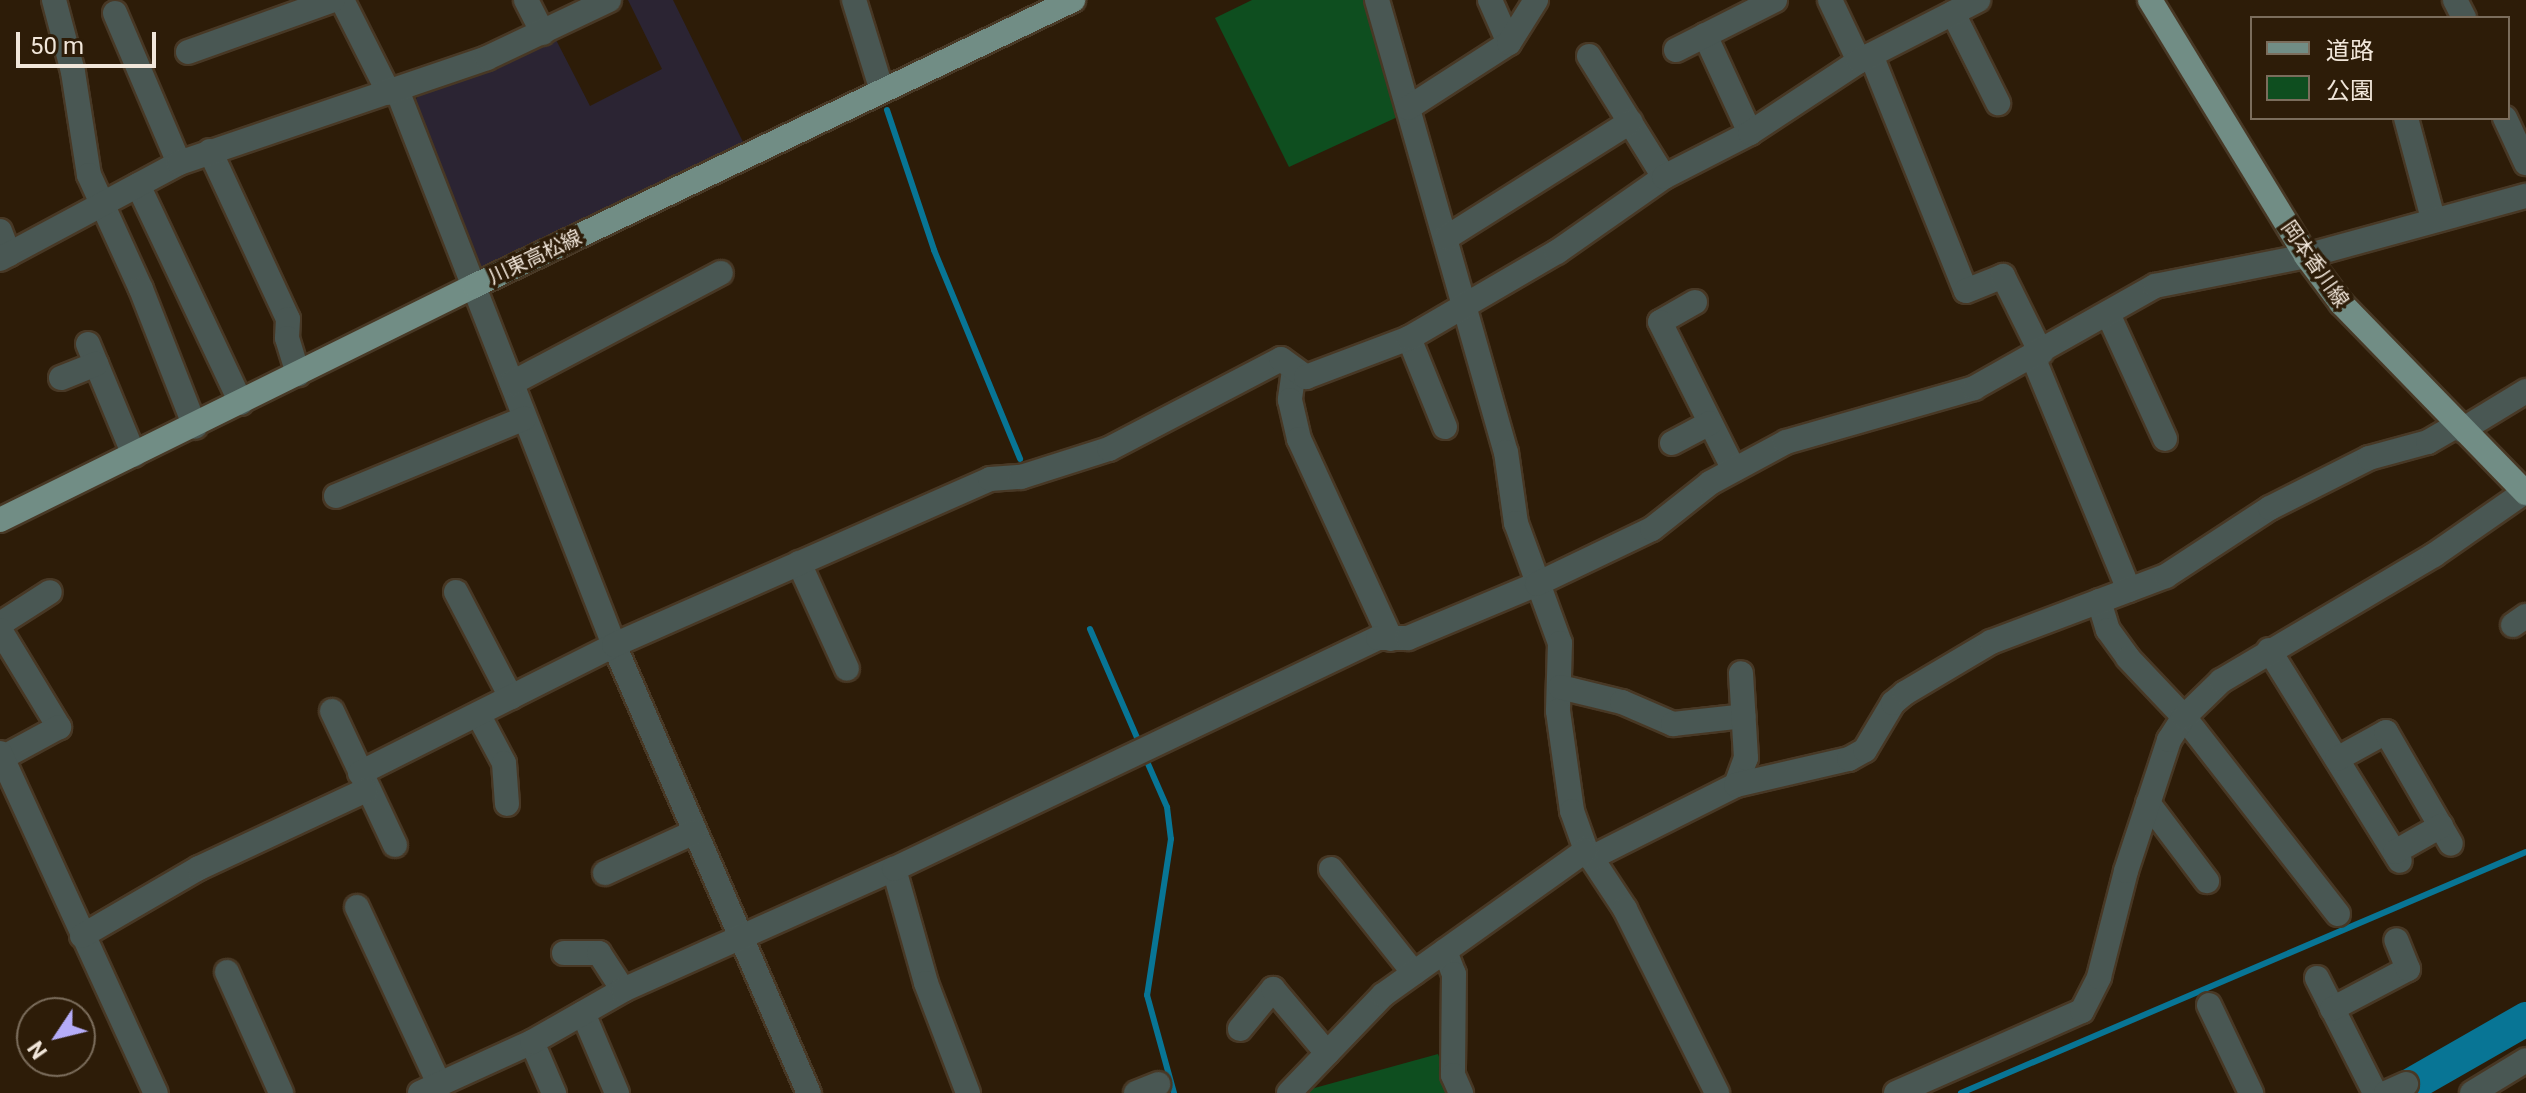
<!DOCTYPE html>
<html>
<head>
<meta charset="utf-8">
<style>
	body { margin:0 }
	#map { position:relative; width:2526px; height:1093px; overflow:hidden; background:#2d1c08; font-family:Roboto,"Noto Sans JP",sans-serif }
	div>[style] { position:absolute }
	.commercial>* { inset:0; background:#2b2433 }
	.green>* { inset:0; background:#0e4e1f }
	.stream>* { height:6px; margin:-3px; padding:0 3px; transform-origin:3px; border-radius:3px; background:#087595 }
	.river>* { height:34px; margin:-17px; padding:0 17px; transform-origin:17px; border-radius:17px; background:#087595 }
	.roads { filter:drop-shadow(2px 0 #483825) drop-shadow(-2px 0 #483825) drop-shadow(0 2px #483825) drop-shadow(0 -2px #483825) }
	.minor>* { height:24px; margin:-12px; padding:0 12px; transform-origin:12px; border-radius:12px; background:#495753 }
	.major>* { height:24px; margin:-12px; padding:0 12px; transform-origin:12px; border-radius:12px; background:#718d85 }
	span { translate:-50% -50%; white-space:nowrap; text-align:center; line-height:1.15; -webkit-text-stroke:7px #2d1c08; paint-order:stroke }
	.street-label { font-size:20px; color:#f1e6da }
	.legend { position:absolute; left:2250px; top:16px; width:260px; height:104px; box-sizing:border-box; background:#2d1c08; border:2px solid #7b6d5c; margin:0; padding:10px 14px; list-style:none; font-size:24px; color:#f1e6da }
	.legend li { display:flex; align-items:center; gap:16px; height:40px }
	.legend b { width:40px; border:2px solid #7b6d5c }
	.north { position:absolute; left:16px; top:997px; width:80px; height:80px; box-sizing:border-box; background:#2d1c08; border:2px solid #7b6d5c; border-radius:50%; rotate:235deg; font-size:22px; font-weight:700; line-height:32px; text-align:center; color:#f1e6da }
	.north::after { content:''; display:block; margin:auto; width:28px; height:36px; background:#b5acf8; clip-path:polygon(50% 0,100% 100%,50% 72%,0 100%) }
	.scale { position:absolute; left:16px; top:32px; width:140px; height:36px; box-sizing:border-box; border:4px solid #f1e6da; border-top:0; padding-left:10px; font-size:24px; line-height:28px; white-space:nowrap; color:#f1e6da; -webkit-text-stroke:6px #2d1c08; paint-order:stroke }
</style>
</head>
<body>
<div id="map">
	<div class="commercial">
		<i style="clip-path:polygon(628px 0,673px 0,746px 148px,488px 271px,476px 265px,414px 102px,420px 93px,553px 34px,590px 106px,662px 69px)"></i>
	</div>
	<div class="green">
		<i style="clip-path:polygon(1252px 0,1371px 0,1404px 114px,1289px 167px,1215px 18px)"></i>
		<i style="clip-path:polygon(1438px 1054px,1453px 1093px,1299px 1093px,1300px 1092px)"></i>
	</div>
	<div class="stream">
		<i style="left:887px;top:110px;width:148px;rotate:71.4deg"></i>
		<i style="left:934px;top:250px;width:226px;rotate:67.6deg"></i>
		<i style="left:1090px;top:629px;width:129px;rotate:66.6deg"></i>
		<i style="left:1145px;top:757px;width:55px;rotate:66.3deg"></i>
		<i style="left:1167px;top:807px;width:32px;rotate:83deg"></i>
		<i style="left:1171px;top:839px;width:158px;rotate:98.7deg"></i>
		<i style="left:1147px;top:995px;width:102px;rotate:74.6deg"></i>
		<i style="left:1961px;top:1093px;width:614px;rotate:-23.1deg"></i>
	</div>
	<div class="river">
		<i style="left:2397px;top:1093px;width:149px;rotate:-29.8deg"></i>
	</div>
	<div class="roads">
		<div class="minor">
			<i style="left:54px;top:0;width:74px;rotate:75.2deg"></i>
			<i style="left:73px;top:72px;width:104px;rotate:81.2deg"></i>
			<i style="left:89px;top:175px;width:125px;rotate:65.5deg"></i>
			<i style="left:141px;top:289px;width:148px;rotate:68.6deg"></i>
			<i style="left:342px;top:0;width:104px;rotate:63.2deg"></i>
			<i style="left:526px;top:0;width:37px;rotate:63deg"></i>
			<i style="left:854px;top:0;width:95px;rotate:72.9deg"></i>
			<i style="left:1377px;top:0;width:470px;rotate:74.1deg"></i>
			<i style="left:1506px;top:452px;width:72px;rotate:82deg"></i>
			<i style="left:1516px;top:523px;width:128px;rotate:69.9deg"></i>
			<i style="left:1560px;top:643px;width:68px;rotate:91.7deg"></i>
			<i style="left:1558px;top:711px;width:101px;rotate:82deg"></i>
			<i style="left:1572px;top:811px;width:41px;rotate:70.3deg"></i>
			<i style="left:1586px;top:850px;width:71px;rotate:56.5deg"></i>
			<i style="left:1625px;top:909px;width:206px;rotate:63.4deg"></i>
			<i style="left:1490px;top:0;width:47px;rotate:66.2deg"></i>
			<i style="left:1830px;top:0;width:68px;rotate:64.6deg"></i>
			<i style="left:2455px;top:0;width:20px;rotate:63deg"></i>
			<i style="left:115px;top:13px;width:163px;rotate:66.9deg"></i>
			<i style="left:1953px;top:13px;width:101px;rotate:63.4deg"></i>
			<i style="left:1705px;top:35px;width:108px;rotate:65.3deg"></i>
			<i style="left:1676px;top:50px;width:111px;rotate:-26.8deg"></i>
			<i style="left:188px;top:52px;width:154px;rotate:-19.7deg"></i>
			<i style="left:1871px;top:55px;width:254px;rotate:68.1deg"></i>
			<i style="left:1966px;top:291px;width:40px;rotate:-22deg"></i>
			<i style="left:2003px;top:276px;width:86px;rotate:63.7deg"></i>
			<i style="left:1589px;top:56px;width:142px;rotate:58.2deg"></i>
			<i style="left:397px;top:90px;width:596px;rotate:68.64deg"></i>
			<i style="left:614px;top:645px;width:489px;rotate:66.5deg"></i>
			<i style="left:1408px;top:108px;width:120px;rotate:-32.8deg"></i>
			<i style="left:1509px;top:43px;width:51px;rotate:-57.9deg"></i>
			<i style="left:2406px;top:118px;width:105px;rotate:75deg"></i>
			<i style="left:2505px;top:118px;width:50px;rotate:65deg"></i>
			<i style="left:210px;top:151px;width:185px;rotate:65.1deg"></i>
			<i style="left:288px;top:319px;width:19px;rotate:93deg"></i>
			<i style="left:287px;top:338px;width:38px;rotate:73deg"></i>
			<i style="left:138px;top:185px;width:241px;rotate:64.7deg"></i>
			<i style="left:0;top:231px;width:25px;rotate:69deg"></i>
			<i style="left:1446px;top:238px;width:218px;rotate:-32.2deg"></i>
			<i style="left:0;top:259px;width:203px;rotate:-28.2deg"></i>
			<i style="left:179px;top:163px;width:325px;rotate:-18.8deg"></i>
			<i style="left:487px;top:58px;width:135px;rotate:-25.4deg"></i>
			<i style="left:1695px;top:302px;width:40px;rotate:150.3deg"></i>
			<i style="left:1660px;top:322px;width:165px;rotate:63.4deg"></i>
			<i style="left:2109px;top:316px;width:135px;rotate:65.5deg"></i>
			<i style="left:1409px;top:338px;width:96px;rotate:68deg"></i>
			<i style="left:88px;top:344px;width:120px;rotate:67.5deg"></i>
			<i style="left:2033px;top:357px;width:252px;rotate:67.6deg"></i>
			<i style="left:1294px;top:370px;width:30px;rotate:98deg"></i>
			<i style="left:1290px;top:400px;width:40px;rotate:77deg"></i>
			<i style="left:1299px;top:439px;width:220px;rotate:65.3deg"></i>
			<i style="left:61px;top:378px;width:38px;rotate:-22deg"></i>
			<i style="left:512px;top:383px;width:236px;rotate:-27.8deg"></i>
			<i style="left:2462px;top:430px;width:75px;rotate:-31.4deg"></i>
			<i style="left:1672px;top:443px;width:43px;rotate:-27.8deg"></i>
			<i style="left:336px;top:496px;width:204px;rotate:-22.4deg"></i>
			<i style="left:799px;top:563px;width:116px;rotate:65.6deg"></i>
			<i style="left:456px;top:592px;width:119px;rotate:62.4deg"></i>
			<i style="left:2099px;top:601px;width:30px;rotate:73deg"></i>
			<i style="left:2108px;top:630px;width:34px;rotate:54deg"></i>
			<i style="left:2128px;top:658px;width:81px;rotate:46.5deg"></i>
			<i style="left:2184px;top:717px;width:250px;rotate:52deg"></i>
			<i style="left:0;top:624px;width:59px;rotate:-32.6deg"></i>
			<i style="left:2513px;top:625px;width:16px;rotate:-35deg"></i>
			<i style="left:0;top:630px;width:114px;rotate:58.7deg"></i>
			<i style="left:59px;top:727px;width:65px;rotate:151.5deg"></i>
			<i style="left:2269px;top:650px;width:248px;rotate:58.2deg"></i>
			<i style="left:1560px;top:687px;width:64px;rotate:13.6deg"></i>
			<i style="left:1622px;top:702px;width:56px;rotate:23.3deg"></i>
			<i style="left:1673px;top:724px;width:71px;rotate:-6.4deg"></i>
			<i style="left:332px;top:711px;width:148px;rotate:64.8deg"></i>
			<i style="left:478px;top:714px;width:55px;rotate:62deg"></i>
			<i style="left:504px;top:763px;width:41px;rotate:85.8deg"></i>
			<i style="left:0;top:753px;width:374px;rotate:65.4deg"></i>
			<i style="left:2337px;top:759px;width:56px;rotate:-28.9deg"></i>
			<i style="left:2386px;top:732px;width:129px;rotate:59.9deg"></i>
			<i style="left:360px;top:773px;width:284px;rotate:-26.7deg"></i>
			<i style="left:614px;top:645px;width:411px;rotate:-23.8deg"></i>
			<i style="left:990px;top:479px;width:31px;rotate:-4deg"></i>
			<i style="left:1021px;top:477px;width:92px;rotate:-17.7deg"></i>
			<i style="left:1109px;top:449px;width:194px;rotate:-27.6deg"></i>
			<i style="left:1281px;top:359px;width:31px;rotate:36deg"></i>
			<i style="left:1306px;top:377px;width:110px;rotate:-20.7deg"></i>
			<i style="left:1409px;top:338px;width:171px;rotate:-30.2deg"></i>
			<i style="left:1557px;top:252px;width:131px;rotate:-35deg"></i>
			<i style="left:1664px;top:177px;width:97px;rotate:-27.1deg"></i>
			<i style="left:1750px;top:133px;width:131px;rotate:-33.4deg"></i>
			<i style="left:1859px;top:61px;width:134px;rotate:-27.1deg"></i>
			<i style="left:1736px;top:785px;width:29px;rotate:-70deg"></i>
			<i style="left:1746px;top:758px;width:85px;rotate:-93.4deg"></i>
			<i style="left:2148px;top:803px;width:98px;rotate:52.9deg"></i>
			<i style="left:2395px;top:852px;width:53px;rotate:-29.5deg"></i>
			<i style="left:1591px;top:858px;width:162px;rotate:-26.7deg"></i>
			<i style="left:1736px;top:785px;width:116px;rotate:-13deg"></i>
			<i style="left:1849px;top:759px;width:18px;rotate:-29deg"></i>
			<i style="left:1865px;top:750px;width:55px;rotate:-59.2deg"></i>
			<i style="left:1893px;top:703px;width:16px;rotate:-40deg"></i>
			<i style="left:1905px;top:693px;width:100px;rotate:-30.7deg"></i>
			<i style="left:1991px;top:642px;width:187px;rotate:-20.7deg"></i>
			<i style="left:2166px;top:576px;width:124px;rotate:-33.2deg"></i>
			<i style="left:2270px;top:508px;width:111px;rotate:-26.8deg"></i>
			<i style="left:2369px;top:458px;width:61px;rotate:-15.2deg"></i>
			<i style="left:2428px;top:442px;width:34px;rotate:-30deg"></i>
			<i style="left:894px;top:869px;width:118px;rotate:74.3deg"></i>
			<i style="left:926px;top:983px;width:118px;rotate:69.1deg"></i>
			<i style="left:1331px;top:869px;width:133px;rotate:51.4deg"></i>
			<i style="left:605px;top:873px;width:98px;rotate:-24.7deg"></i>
			<i style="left:357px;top:907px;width:195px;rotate:65.1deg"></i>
			<i style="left:82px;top:936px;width:135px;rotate:-30.2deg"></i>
			<i style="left:199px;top:868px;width:184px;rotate:-25deg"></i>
			<i style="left:1445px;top:951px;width:25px;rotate:69deg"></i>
			<i style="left:1454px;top:974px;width:101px;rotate:90.6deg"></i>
			<i style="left:1453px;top:1075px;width:20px;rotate:66deg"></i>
			<i style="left:564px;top:953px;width:35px"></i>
			<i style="left:599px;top:953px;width:44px;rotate:57deg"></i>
			<i style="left:227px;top:972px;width:133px;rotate:65.9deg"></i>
			<i style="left:2317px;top:978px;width:129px;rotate:63.2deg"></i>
			<i style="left:2209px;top:1005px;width:98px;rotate:64.5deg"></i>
			<i style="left:2332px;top:1009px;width:86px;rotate:-27.8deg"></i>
			<i style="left:2408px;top:969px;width:31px;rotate:-112deg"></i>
			<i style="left:583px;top:1013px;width:87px;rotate:67deg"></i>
			<i style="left:1240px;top:1029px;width:52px;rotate:-50.5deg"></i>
			<i style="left:1273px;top:989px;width:84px;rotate:49.8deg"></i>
			<i style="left:532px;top:1042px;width:56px;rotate:66.7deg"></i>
			<i style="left:420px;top:1093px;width:123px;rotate:-24.5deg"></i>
			<i style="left:532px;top:1042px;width:105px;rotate:-29.7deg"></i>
			<i style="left:623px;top:990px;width:297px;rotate:-24.1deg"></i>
			<i style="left:894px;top:869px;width:536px;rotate:-25.51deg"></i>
			<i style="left:1378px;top:638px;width:30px"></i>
			<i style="left:1408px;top:638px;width:140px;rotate:-22.7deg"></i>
			<i style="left:1537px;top:584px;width:127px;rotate:-25.6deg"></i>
			<i style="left:1652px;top:529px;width:74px;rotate:-38.4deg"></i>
			<i style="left:1710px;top:483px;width:86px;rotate:-28.3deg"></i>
			<i style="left:1786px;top:442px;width:196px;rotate:-16deg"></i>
			<i style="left:1974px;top:388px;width:208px;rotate:-29.4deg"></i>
			<i style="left:2155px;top:286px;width:154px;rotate:-11.2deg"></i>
			<i style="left:2306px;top:256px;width:228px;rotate:-15.3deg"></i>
			<i style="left:1136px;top:1093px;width:24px;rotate:-22deg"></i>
			<i style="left:1289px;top:1093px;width:136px;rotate:-46.2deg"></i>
			<i style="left:1383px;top:995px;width:249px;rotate:-35.5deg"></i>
			<i style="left:1896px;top:1093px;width:203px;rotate:-23.8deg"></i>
			<i style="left:2082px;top:1011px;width:38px;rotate:-63deg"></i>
			<i style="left:2099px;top:977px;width:109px;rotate:-75.7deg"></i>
			<i style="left:2126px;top:871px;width:138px;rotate:-71.8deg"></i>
			<i style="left:2169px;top:740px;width:27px;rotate:-57deg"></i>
			<i style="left:2184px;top:717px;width:52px;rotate:-44.2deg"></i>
			<i style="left:2221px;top:681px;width:247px;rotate:-30.6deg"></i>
			<i style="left:2434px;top:555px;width:112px;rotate:-34.8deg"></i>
			<i style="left:2386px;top:1093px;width:22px;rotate:-24deg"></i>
			<i style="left:2472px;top:1093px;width:63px;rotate:-31.4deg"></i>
		</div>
		<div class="major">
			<i style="left:2150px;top:0;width:300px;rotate:58.6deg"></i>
			<i style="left:2306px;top:256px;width:59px;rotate:53.3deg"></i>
			<i style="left:2341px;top:303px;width:265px;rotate:45.8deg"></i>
			<i style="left:0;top:520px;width:529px;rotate:-26.27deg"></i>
			<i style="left:474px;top:286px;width:664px;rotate:-25.52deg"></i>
		</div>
	</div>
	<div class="street-label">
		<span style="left:535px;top:257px;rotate:-25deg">川東高松線</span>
		<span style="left:2315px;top:264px;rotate:55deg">岡本香川線</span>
	</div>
	<ul class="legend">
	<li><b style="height:10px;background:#718d85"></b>道路</li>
	<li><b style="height:22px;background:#0e4e1f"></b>公園</li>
	</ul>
	<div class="north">N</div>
	<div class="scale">50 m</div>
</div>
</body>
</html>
